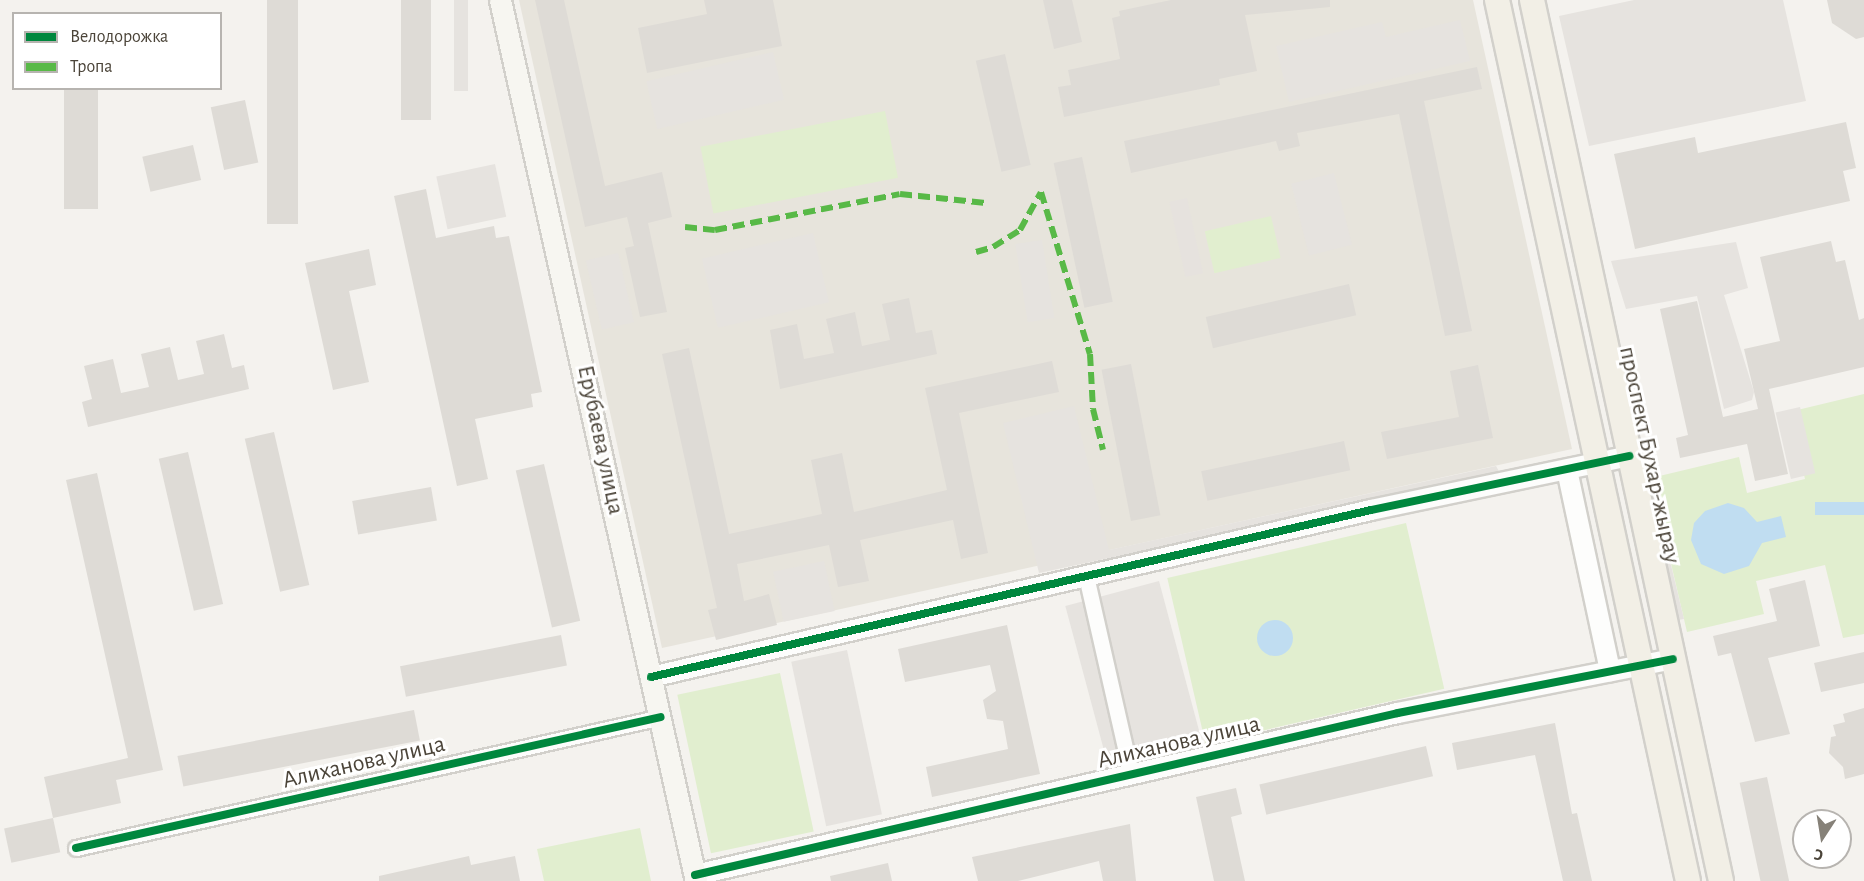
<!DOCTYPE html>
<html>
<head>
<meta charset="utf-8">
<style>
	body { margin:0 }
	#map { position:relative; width:1864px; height:881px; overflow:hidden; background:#f4f2ee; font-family:"Alegreya Sans",sans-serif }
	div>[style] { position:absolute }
	.residential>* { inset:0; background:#e7e4dc }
	.industrial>* { inset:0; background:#e6e2de; transform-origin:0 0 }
	.green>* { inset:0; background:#e1eecf; transform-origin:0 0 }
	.parking>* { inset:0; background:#e6e3df; transform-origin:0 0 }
	.water>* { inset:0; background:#c0ddf1; transform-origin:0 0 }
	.round { border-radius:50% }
	.building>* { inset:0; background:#dedbd6; transform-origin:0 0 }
	.roads { filter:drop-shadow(2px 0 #d2d0cb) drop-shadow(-2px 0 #d2d0cb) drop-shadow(0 2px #d2d0cb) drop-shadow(0 -2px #d2d0cb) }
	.minor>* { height:15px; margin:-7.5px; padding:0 7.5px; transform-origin:7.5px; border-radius:7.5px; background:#fdfdfc }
	.tertiary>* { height:20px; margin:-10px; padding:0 10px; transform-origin:10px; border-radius:10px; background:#fdfdfc }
	.secondary>* { height:21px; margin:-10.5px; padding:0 10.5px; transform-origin:10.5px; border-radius:10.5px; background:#f7f6f1 }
	.primary>* { height:24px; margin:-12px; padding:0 12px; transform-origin:12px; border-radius:12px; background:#f2efe6 }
	.quiet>* { height:6px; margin-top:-3px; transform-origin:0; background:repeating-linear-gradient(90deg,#58b947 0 12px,transparent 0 18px) }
	.cycleway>* { height:8px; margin:-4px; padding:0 4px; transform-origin:4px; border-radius:4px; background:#00873e }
	span { translate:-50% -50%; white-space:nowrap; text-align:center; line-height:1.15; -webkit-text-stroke:6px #fff; paint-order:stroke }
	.street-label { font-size:24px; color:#4b4439 }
	.legend { position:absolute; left:12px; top:12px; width:210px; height:78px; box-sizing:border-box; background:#fff; border:2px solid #b7b4b0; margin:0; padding:8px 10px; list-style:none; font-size:18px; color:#4b4439 }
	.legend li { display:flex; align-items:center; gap:12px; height:30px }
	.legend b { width:30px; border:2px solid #b7b4b0 }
	.north { position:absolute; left:1792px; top:809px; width:60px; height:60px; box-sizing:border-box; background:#fff; border:2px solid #b7b4b0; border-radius:50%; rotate:192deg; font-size:16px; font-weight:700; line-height:24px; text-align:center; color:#4b4439 }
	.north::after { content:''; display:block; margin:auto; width:21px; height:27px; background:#868178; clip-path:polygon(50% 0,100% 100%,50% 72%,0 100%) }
</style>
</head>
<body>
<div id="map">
	<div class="residential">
		<i style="clip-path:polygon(519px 0,1473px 0,1572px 449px,662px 648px)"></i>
	</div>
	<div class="industrial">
		<i style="left:1187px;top:198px;width:77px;height:18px;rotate:78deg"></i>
	</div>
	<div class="green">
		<i style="left:885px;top:111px;width:68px;height:188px;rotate:79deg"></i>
		<i style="left:1271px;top:216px;width:43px;height:68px;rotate:77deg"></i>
		<i style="clip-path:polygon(1864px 394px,1864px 634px,1843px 638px,1825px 565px,1756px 581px,1764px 614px,1687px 632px,1651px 478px,1739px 457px,1747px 493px,1805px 479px,1789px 412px)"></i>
		<i style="left:1406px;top:523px;width:170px;height:245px;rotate:77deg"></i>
		<i style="left:780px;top:673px;width:162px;height:105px;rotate:78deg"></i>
		<i style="clip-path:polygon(640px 828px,651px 881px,544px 881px,537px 849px)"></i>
	</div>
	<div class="parking">
		<i style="left:454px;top:0;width:14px;height:91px"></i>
		<i style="clip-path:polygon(1634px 0,1783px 0,1806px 101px,1589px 146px,1559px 16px)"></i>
		<i style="clip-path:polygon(1460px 20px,1470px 61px,1289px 102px,1276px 46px,1382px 22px,1386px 37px)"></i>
		<i style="left:773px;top:52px;width:49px;height:130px;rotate:77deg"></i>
		<i style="left:495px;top:164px;width:54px;height:60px;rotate:78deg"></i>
		<i style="left:1334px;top:173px;width:74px;height:44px;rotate:76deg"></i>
		<i style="left:813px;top:233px;width:71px;height:114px;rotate:77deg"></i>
		<i style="left:1042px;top:240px;width:79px;height:27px;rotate:81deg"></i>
		<i style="clip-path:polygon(1736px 242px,1748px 288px,1724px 295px,1754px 392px,1752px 400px,1724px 409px,1697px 296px,1626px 309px,1611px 261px)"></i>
		<i style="left:618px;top:253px;width:71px;height:33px;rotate:77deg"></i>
		<i style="clip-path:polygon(1074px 406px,1109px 550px,1496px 466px,1501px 475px,1039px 573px,1003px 423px)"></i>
		<i style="left:1800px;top:407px;width:68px;height:25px;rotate:77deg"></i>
		<i style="clip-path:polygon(1650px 478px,1684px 619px,1672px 621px,1640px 481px)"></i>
		<i style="left:824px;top:561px;width:51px;height:52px;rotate:78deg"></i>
		<i style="left:1159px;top:581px;width:163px;height:97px;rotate:75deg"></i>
		<i style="left:847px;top:650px;width:168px;height:57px;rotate:78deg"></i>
	</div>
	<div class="water">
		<i style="left:1864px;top:502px;width:13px;height:49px;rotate:90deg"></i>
		<i style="clip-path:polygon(1728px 503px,1744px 508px,1757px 522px,1781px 516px,1786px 537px,1762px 543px,1749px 566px,1724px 574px,1701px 564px,1691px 540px,1694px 523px,1705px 511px)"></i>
		<i class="round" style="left:1257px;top:620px;width:36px;height:36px"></i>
	</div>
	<div class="building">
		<i style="left:267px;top:0;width:31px;height:224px"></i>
		<i style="left:401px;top:0;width:30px;height:120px"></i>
		<i style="clip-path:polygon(535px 0,564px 0,605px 186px,662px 172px,672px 217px,648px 223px,667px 312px,640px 317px,625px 248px,634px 246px,627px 217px,585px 227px)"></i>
		<i style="clip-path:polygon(704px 0,773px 0,782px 46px,647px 73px,638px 28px,707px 14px)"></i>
		<i style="clip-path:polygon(1043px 0,1072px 0,1082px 42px,1054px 49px)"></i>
		<i style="clip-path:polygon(1171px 0,1330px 0,1330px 7px,1245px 15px,1257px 71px,1219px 79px,1220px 85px,1064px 117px,1058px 87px,1071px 85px,1068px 70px,1120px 59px,1112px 18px,1120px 16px,1119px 11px)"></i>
		<i style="clip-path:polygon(1827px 0,1864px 0,1864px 37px,1856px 39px,1832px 23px)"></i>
		<i style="left:1005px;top:54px;width:114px;height:30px;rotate:77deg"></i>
		<i style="clip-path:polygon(1477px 67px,1482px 89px,1424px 101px,1472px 331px,1445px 336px,1399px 114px,1297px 133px,1300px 146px,1279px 151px,1276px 141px,1131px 173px,1124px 141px)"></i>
		<i style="left:64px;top:88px;width:34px;height:121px"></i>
		<i style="left:245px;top:100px;width:64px;height:35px;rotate:78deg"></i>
		<i style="clip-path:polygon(1846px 122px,1856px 168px,1843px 171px,1850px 201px,1635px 249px,1614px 154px,1695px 137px,1698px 153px)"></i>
		<i style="left:193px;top:145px;width:36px;height:52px;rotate:77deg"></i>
		<i style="left:1082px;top:157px;width:148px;height:29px;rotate:78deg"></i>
		<i style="clip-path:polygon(426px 189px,436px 238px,494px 226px,496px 238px,509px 236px,542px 392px,531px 394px,533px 407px,475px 419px,488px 479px,457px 486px,394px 196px)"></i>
		<i style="clip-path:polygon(1831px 241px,1836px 262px,1845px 260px,1859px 320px,1864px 318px,1864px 367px,1769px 389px,1788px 474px,1755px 481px,1747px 444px,1680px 458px,1676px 438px,1688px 435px,1660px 309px,1697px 301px,1723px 417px,1758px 409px,1744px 349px,1780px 341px,1760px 257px)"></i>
		<i style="clip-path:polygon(369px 249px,376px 285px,349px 291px,369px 382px,333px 390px,305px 263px)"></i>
		<i style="left:1349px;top:284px;width:32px;height:147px;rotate:77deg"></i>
		<i style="clip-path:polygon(909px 298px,916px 333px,932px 330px,937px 354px,780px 389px,770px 330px,797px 324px,804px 359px,834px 353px,826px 319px,855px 312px,862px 346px,890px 340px,882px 304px)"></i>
		<i style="clip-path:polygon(224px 334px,232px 368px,244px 365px,249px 389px,88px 427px,82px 402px,92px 399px,84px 366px,113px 359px,121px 393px,149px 387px,141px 354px,170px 347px,178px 380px,204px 374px,196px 341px)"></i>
		<i style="clip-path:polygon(689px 348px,729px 534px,822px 514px,811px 460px,842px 453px,854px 512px,947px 490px,925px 388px,1052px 361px,1059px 392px,959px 413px,988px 553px,961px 559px,953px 520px,860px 540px,869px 581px,838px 587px,829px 545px,737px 564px,744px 601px,769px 594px,777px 625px,716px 640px,708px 610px,717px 608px,662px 354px)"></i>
		<i style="left:1131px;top:364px;width:154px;height:30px;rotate:79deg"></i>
		<i style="clip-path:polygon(1478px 365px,1493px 438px,1387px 459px,1381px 432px,1459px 417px,1450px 371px)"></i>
		<i style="left:274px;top:432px;width:157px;height:30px;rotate:77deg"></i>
		<i style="left:1344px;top:441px;width:30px;height:146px;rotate:78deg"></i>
		<i style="left:188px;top:452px;width:156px;height:30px;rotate:77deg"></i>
		<i style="left:544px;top:464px;width:161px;height:29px;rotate:77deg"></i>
		<i style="clip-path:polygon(97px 473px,163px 770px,116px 780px,121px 803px,53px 818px,44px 777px,128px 758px,66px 480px)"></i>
		<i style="left:431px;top:487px;width:34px;height:80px;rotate:80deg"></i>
		<i style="clip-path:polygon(1805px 580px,1820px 646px,1768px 658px,1790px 734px,1755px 742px,1731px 653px,1718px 656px,1713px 636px,1777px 621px,1769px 589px)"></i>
		<i style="clip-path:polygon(1007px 625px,1040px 774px,932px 797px,926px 767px,1008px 749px,1003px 721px,987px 719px,983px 700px,996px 691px,990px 665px,905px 682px,898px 649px)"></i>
		<i style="left:561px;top:635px;width:31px;height:164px;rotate:79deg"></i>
		<i style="clip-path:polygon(1864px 652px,1864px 683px,1821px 692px,1814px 663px)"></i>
		<i style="clip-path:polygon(1864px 708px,1864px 774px,1845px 779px,1843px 767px,1829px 753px,1831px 737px,1836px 736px,1833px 725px,1845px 722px,1843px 714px)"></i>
		<i style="left:414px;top:710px;width:31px;height:241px;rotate:79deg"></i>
		<i style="clip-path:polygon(1555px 723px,1572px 814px,1577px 813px,1592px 881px,1563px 881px,1535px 755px,1457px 770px,1452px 743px)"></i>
		<i style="left:1426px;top:746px;width:31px;height:171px;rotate:77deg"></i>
		<i style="left:1767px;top:777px;width:107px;height:28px;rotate:78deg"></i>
		<i style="clip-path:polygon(1236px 788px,1242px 814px,1231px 817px,1245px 881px,1214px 881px,1196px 797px)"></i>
		<i style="left:53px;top:818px;width:35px;height:50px;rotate:78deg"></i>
		<i style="clip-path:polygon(1130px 824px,1136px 881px,1103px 881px,1099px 861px,1018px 881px,978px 881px,972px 857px)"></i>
		<i style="clip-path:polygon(469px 856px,471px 865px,515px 856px,520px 881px,379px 881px,379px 876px)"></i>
		<i style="clip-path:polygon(888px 863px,892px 881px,831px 881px,830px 876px)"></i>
	</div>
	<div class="roads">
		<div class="minor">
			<i style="left:1086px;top:576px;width:203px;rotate:77.2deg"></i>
			<i style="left:76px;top:848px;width:599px;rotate:-12.62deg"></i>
		</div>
		<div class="tertiary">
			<i style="left:1567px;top:470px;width:206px;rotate:77.9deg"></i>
			<i style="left:651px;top:677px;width:739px;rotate:-13.06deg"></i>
			<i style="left:1371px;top:510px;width:264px;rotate:-11.8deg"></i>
			<i style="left:695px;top:875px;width:721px;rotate:-12.98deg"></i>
			<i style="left:1398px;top:713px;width:280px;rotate:-11.1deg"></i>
		</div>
		<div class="secondary">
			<i style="left:500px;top:0;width:903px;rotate:77.46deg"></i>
		</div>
		<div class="primary">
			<i style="left:1497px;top:0;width:901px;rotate:77.77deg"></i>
			<i style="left:1532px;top:0;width:901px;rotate:77.89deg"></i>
		</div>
	</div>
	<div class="quiet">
		<i style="left:1041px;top:192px;width:169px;rotate:73.2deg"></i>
		<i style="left:1090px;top:354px;width:55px;rotate:86.9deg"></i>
		<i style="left:1093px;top:409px;width:42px;rotate:76.3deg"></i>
		<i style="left:685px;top:227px;width:30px;rotate:6deg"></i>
		<i style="left:715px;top:230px;width:188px;rotate:-11deg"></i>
		<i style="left:900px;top:194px;width:86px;rotate:6deg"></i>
		<i style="left:976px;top:252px;width:18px;rotate:-16deg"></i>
		<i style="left:993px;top:247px;width:32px;rotate:-32deg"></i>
		<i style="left:1020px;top:230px;width:43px;rotate:-61.1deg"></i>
	</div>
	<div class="cycleway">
		<i style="left:651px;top:677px;width:739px;rotate:-13.06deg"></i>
		<i style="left:1371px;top:510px;width:264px;rotate:-11.8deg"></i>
		<i style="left:76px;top:848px;width:599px;rotate:-12.62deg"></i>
		<i style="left:695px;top:875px;width:721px;rotate:-12.98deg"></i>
		<i style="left:1398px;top:713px;width:280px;rotate:-11.1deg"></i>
	</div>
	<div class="street-label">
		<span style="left:600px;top:440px;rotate:78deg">Ерубаева улица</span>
		<span style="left:1649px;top:455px;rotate:78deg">проспект Бухар-жырау</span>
		<span style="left:1179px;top:743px;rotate:-13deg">Алиханова улица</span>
		<span style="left:364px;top:763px;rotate:-13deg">Алиханова улица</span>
	</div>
	<ul class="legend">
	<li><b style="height:8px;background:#00873e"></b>Велодорожка</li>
	<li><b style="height:8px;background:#58b947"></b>Тропа</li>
	</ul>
	<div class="north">С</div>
</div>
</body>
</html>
